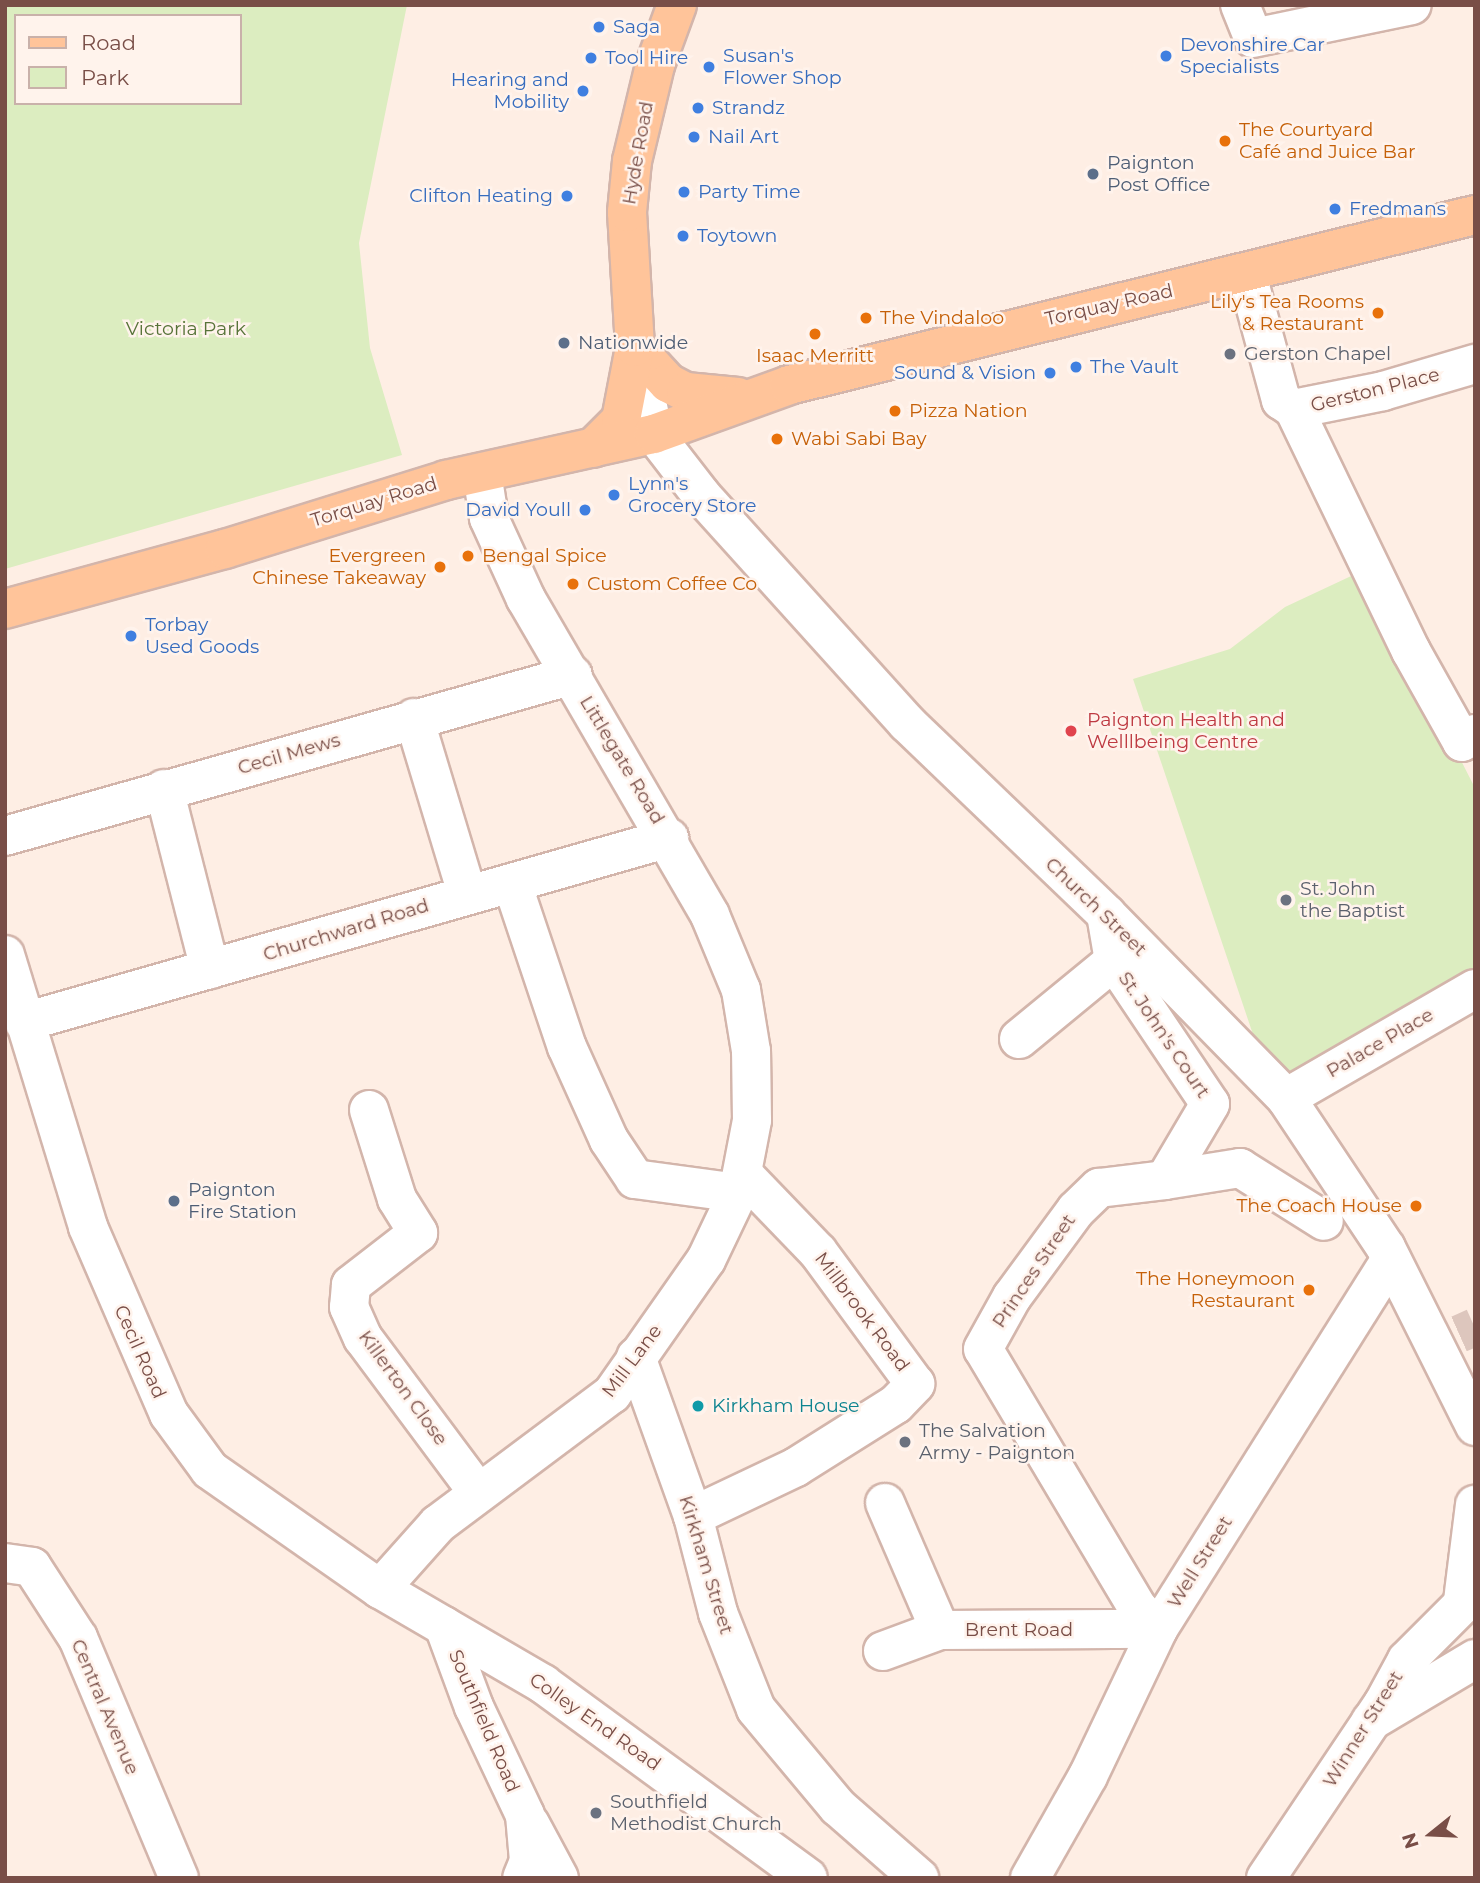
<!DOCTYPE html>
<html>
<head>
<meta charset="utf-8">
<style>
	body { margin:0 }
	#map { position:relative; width:1480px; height:1883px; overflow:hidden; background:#feeee4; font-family:Montserrat,sans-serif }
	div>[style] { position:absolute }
	.green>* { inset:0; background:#dcedc0 }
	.minor-tunnel>* { height:38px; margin-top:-19px; transform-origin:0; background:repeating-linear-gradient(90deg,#ddc6bd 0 38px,transparent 0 57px) }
	.roads { filter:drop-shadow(2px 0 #d3b5ab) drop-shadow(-2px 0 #d3b5ab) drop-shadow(0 2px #d3b5ab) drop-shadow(0 -2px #d3b5ab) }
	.minor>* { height:38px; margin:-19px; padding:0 19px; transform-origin:19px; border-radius:19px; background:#fff }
	.tertiary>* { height:38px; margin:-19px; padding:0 19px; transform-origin:19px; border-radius:19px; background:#fff }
	.secondary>* { height:38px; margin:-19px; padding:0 19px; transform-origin:19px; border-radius:19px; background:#fff }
	.primary>* { height:38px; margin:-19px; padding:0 19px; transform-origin:19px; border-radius:19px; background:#ffc49a }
	.dots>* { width:19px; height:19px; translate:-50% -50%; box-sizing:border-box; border:4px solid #fff3ec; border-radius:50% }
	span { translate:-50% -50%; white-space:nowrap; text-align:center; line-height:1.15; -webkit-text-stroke:5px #fff3ec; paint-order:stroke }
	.shop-label { font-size:19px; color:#366cbe }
	.left { translate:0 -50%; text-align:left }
	.right { translate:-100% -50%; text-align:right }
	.food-label { font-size:19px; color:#c56008 }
	.street-label { font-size:19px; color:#794e47 }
	.service-label { font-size:19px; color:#4e5e75 }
	.park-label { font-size:19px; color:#577338 }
	.worship-label { font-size:19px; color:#5b616d }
	.health-label { font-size:19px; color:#be3a42 }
	.culture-label { font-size:19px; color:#0d838f }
	.frame { position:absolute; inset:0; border:7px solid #794e47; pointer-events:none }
	.legend { position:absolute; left:14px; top:14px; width:228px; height:91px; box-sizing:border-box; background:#fff3ec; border:2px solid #c9b1aa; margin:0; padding:9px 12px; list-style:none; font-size:21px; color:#794e47 }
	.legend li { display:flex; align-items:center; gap:14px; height:35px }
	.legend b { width:35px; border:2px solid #c9b1aa }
	.north { position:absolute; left:1396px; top:1799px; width:70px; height:70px; -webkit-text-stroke:5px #fff3ec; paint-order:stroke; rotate:252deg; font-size:19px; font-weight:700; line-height:28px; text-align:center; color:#794e47 }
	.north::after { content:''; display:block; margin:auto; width:24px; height:32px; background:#794e47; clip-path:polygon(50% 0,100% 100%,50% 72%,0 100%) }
</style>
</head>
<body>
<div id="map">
	<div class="green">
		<i style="clip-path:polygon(evenodd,5px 5px,407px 5px,359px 243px,370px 348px,402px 455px,5px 569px,5px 5px,16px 16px,240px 16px,240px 103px,16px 103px,16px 16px)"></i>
		<i style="clip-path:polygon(1364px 570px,1475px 788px,1475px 976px,1299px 1074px,1277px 1074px,1264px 1067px,1133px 679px,1230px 649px,1285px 607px)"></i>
	</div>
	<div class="minor-tunnel">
		<i style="left:1459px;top:1334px;width:17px;rotate:-24deg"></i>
	</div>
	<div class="roads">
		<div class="minor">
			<i style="left:1240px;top:5px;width:35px;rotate:68deg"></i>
			<i style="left:1253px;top:38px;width:162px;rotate:-11.7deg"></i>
			<i style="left:1247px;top:275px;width:130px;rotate:74.8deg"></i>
			<i style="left:1281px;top:400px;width:16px;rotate:35deg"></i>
			<i style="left:1294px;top:409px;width:269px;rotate:64.2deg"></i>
			<i style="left:1411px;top:651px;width:104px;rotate:60.7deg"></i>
			<i style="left:1462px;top:742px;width:15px;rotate:-32deg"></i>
			<i style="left:635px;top:347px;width:89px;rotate:77.7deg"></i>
			<i style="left:654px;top:434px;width:78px;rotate:52.3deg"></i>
			<i style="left:702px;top:496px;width:306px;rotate:47.9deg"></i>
			<i style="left:907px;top:723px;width:276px;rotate:43.8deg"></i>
			<i style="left:1106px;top:914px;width:257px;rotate:45.6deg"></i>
			<i style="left:1286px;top:1098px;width:180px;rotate:56.3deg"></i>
			<i style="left:1386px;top:1248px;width:199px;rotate:63.4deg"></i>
			<i style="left:1294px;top:409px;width:91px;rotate:-11.4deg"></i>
			<i style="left:1383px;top:391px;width:96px;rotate:-16.4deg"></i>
			<i style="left:414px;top:718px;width:183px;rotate:73.2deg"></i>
			<i style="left:164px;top:789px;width:186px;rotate:75.7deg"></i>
			<i style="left:5px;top:836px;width:590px;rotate:-15.83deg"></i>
			<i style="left:512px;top:883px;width:173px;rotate:71.5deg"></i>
			<i style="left:567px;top:1047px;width:102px;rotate:65.7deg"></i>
			<i style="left:609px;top:1140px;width:47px;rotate:56.3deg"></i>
			<i style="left:635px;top:1179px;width:104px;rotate:7.7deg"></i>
			<i style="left:1106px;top:914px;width:48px;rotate:80.3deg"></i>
			<i style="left:1114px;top:961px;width:172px;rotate:56.1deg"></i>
			<i style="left:1210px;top:1104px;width:88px;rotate:120.6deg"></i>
			<i style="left:1165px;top:1180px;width:76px;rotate:-9.1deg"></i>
			<i style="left:1240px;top:1168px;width:99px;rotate:32.2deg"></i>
			<i style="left:24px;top:1022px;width:671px;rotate:-15.92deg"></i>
			<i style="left:1019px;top:1039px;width:123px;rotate:-39.4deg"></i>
			<i style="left:1286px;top:1098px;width:218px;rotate:-30deg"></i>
			<i style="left:369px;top:1110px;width:93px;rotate:72.5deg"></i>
			<i style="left:397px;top:1199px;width:40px;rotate:58deg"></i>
			<i style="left:418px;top:1233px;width:85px;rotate:142.2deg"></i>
			<i style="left:351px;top:1285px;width:22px;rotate:95deg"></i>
			<i style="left:349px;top:1307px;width:34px;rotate:66deg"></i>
			<i style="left:363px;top:1338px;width:191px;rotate:53.3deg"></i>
			<i style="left:636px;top:1357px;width:169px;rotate:70.3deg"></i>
			<i style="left:693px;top:1516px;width:100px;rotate:75.5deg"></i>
			<i style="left:718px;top:1613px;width:103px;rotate:68.4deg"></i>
			<i style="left:756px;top:1709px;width:128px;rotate:50.1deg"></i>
			<i style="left:838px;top:1807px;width:108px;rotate:41.2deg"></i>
			<i style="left:885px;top:1503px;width:138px;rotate:66.6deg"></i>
			<i style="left:693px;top:1516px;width:114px;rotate:-25.4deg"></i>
			<i style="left:796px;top:1467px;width:118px;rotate:-32.2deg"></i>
			<i style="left:896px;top:1404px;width:28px;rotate:-46deg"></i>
			<i style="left:915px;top:1384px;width:164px;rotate:-126.3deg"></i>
			<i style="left:818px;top:1252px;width:107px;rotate:-133.9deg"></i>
			<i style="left:5px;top:1563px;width:27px;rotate:8deg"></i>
			<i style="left:32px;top:1567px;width:85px;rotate:57.1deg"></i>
			<i style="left:78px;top:1638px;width:260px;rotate:67.2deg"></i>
			<i style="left:380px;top:1589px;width:87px;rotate:-48.3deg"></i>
			<i style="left:438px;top:1524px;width:217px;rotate:-36.8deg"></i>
			<i style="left:612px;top:1394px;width:164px;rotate:-55deg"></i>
			<i style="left:706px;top:1260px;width:74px;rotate:-64.5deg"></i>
			<i style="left:738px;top:1193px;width:74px;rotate:-79.1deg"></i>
			<i style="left:752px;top:1120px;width:69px;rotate:-90.8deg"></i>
			<i style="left:751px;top:1051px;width:62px;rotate:-99.3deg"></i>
			<i style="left:741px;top:990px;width:81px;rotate:-112.5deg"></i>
			<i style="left:710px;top:915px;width:366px;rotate:-120.2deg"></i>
			<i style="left:526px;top:599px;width:89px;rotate:-114.6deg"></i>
			<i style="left:489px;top:518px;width:46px;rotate:-98.8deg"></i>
			<i style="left:1463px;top:1601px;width:97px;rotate:-82.9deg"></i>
			<i style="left:1158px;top:1629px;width:30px;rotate:-134deg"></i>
			<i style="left:1137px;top:1607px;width:300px;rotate:-120.8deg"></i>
			<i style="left:983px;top:1349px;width:60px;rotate:-60.9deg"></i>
			<i style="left:1012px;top:1297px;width:108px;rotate:-53.7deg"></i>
			<i style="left:1076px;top:1210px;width:32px;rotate:-44deg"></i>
			<i style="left:1099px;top:1188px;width:66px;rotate:-6.9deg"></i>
			<i style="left:883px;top:1651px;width:61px;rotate:-20.2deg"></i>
			<i style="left:940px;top:1630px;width:218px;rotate:-0.3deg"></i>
			<i style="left:1371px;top:1721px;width:121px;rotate:-30.8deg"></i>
			<i style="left:1030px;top:1878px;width:117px;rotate:-60.4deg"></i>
			<i style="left:1088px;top:1776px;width:163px;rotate:-64.5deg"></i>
			<i style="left:1158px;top:1629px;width:437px;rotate:-57.8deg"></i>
		</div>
		<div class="tertiary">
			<i style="left:444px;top:1626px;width:86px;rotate:69.7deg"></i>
			<i style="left:474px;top:1707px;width:119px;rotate:64.7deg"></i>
			<i style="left:525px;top:1815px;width:46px;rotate:85deg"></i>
			<i style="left:529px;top:1861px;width:18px;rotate:112deg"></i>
			<i style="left:530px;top:1824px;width:61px;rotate:61.8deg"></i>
			<i style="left:1266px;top:1878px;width:210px;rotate:-56.1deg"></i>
			<i style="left:1383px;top:1704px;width:50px;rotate:-61.4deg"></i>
			<i style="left:1407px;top:1660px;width:96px;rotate:-45deg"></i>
		</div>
		<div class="secondary">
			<i style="left:5px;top:955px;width:284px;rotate:73deg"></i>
			<i style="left:88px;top:1227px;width:204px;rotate:66.6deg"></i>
			<i style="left:169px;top:1414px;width:69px;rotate:53.8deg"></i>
			<i style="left:210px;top:1470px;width:208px;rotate:35deg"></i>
			<i style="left:380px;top:1589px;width:189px;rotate:30.2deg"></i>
			<i style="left:543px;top:1684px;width:328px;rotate:36.2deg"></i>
		</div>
		<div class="primary">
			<i style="left:635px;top:347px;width:49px;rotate:47.5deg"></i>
			<i style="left:668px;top:383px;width:20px;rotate:27deg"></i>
			<i style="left:686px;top:392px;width:52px;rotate:5.5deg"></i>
			<i style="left:593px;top:448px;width:40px;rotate:-45deg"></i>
			<i style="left:621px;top:420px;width:74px;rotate:-79.1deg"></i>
			<i style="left:635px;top:347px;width:135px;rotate:-93.4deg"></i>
			<i style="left:627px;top:212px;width:51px;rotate:-84.4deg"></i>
			<i style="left:632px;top:161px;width:99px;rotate:-76.5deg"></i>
			<i style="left:655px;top:65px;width:64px;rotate:-69.9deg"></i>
			<i style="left:5px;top:609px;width:228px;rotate:-15.3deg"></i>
			<i style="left:225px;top:549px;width:232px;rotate:-17.3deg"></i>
			<i style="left:446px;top:480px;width:213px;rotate:-12.5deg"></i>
			<i style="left:654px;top:434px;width:144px;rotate:-19.9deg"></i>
			<i style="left:789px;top:385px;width:707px;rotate:-13.92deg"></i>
		</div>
	</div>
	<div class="dots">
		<i style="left:599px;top:27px;background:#3f7fe0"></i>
		<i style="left:1166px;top:56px;background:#3f7fe0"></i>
		<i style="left:591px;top:58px;background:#3f7fe0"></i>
		<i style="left:709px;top:67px;background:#3f7fe0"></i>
		<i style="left:583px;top:91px;background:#3f7fe0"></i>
		<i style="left:698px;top:108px;background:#3f7fe0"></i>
		<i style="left:694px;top:137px;background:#3f7fe0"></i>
		<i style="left:1225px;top:141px;background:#e8710a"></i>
		<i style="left:1093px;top:174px;background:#5c6f8a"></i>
		<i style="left:684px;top:192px;background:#3f7fe0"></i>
		<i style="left:567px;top:196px;background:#3f7fe0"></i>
		<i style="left:1335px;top:209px;background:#3f7fe0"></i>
		<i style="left:683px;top:236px;background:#3f7fe0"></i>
		<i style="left:1378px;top:313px;background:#e8710a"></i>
		<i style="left:866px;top:318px;background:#e8710a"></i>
		<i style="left:815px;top:334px;background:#e8710a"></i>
		<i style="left:564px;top:343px;background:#5c6f8a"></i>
		<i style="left:1230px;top:354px;background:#6b7280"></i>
		<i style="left:1076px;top:367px;background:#3f7fe0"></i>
		<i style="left:1050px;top:373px;background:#3f7fe0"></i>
		<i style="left:895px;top:411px;background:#e8710a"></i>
		<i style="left:777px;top:439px;background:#e8710a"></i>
		<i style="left:614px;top:495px;background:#3f7fe0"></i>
		<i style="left:585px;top:510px;background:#3f7fe0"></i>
		<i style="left:468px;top:556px;background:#e8710a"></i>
		<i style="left:440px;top:567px;background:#e8710a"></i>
		<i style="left:573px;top:584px;background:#e8710a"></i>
		<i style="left:131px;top:636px;background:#3f7fe0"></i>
		<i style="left:1071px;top:731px;background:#e0444e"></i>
		<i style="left:1286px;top:900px;background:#6b7280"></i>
		<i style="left:174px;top:1201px;background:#5c6f8a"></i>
		<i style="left:1416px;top:1206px;background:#e8710a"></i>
		<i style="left:1309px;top:1290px;background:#e8710a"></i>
		<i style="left:698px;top:1406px;background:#0f9aa8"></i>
		<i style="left:905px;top:1442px;background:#6b7280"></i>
		<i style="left:596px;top:1813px;background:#6b7280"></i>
	</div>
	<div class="shop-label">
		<span class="left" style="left:613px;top:27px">Saga</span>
		<span class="left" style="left:1180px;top:56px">Devonshire Car<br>Specialists</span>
		<span class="left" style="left:723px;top:67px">Susan's<br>Flower Shop</span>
		<span class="left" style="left:605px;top:58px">Tool Hire</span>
		<span class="right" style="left:569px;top:91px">Hearing and<br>Mobility</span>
		<span class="left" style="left:712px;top:108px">Strandz</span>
		<span class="left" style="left:708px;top:137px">Nail Art</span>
		<span class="left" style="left:698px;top:192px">Party Time</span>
		<span class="right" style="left:553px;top:196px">Clifton Heating</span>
		<span class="left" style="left:1349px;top:209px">Fredmans</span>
		<span class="left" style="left:697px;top:236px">Toytown</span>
		<span class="left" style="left:1090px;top:367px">The Vault</span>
		<span class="right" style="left:1036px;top:373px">Sound &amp; Vision</span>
		<span class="left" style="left:628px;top:495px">Lynn's<br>Grocery Store</span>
		<span class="right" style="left:571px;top:510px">David Youll</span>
		<span class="left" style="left:145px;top:636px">Torbay<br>Used Goods</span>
	</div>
	<div class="food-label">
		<span class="left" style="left:1239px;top:141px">The Courtyard<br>Café and Juice Bar</span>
		<span class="right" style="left:1364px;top:313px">Lily's Tea Rooms<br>&amp; Restaurant</span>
		<span class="left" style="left:880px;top:318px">The Vindaloo</span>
		<span style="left:815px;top:356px">Isaac Merritt</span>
		<span class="left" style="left:909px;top:411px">Pizza Nation</span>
		<span class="left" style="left:791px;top:439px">Wabi Sabi Bay</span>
		<span class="right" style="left:426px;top:567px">Evergreen<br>Chinese Takeaway</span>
		<span class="left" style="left:482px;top:556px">Bengal Spice</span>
		<span class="left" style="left:587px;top:584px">Custom Coffee Co</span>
		<span class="right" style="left:1402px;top:1206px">The Coach House</span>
		<span class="right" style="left:1295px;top:1290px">The Honeymoon<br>Restaurant</span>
	</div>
	<div class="street-label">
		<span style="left:638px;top:153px;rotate:-80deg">Hyde Road</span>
		<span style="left:1109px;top:305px;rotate:-13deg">Torquay Road</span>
		<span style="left:1375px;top:390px;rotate:-14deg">Gerston Place</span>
		<span style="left:374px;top:502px;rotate:-17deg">Torquay Road</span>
		<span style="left:289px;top:754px;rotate:-16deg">Cecil Mews</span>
		<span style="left:622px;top:760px;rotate:59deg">Littlegate Road</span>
		<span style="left:1096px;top:907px;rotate:44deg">Church Street</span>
		<span style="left:346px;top:930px;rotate:-17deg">Churchward Road</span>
		<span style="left:1164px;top:1035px;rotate:56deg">St. John's Court</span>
		<span style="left:1380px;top:1043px;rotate:-30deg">Palace Place</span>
		<span style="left:1034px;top:1271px;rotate:-56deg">Princes Street</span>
		<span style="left:862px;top:1312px;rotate:53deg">Millbrook Road</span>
		<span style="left:140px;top:1352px;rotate:66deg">Cecil Road</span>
		<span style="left:632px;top:1361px;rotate:-53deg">Mill Lane</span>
		<span style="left:403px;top:1388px;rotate:54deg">Killerton Close</span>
		<span style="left:1200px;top:1562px;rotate:-58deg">Well Street</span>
		<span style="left:706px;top:1565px;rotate:73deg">Kirkham Street</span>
		<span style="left:1019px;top:1630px">Brent Road</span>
		<span style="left:105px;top:1707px;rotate:67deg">Central Avenue</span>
		<span style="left:484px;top:1721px;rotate:67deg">Southfield Road</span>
		<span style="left:595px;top:1722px;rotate:35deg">Colley End Road</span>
		<span style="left:1363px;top:1729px;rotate:-58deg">Winner Street</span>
	</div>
	<div class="service-label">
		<span class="left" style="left:1107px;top:174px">Paignton<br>Post Office</span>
		<span class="left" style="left:578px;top:343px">Nationwide</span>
		<span class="left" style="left:188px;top:1201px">Paignton<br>Fire Station</span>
	</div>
	<div class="park-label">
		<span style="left:186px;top:329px">Victoria Park</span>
	</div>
	<div class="worship-label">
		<span class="left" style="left:1244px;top:354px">Gerston Chapel</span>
		<span class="left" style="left:1300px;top:900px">St. John<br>the Baptist</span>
		<span class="left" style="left:919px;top:1442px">The Salvation<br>Army - Paignton</span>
		<span class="left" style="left:610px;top:1813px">Southfield<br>Methodist Church</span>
	</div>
	<div class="health-label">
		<span class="left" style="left:1087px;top:731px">Paignton Health and<br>Welllbeing Centre</span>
	</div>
	<div class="culture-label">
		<span class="left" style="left:712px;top:1406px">Kirkham House</span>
	</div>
	<div class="frame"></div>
	<ul class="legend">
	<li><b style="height:9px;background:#ffc49a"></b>Road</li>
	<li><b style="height:19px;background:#dcedc0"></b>Park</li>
	</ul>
	<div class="north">N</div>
</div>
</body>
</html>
